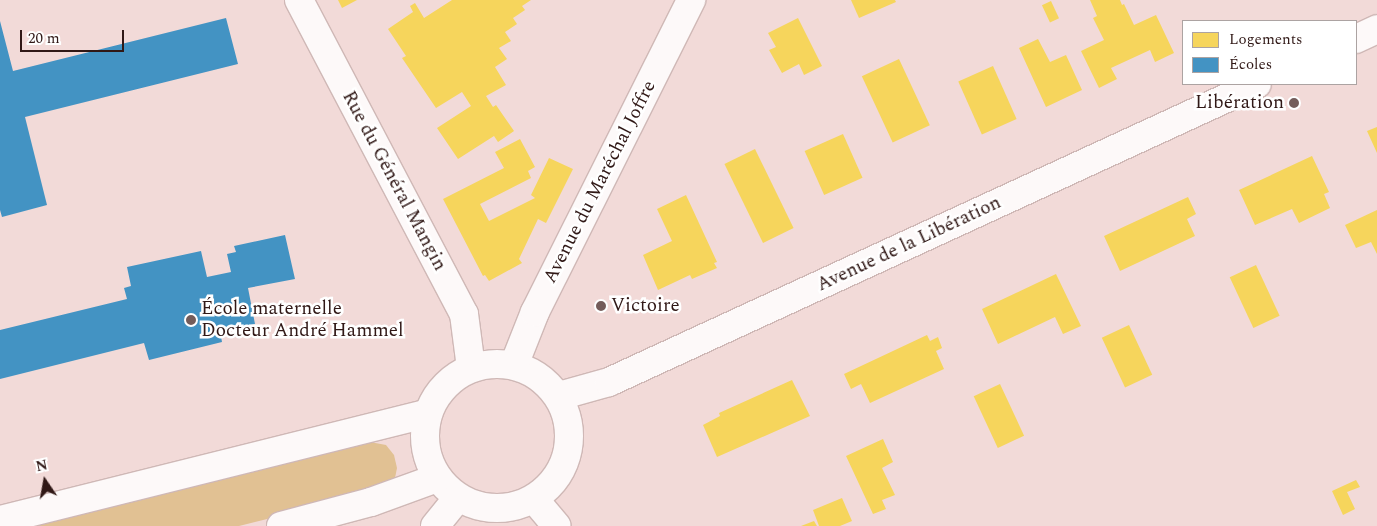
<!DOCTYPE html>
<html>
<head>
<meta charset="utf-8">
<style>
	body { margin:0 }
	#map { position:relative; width:1377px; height:526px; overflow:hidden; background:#f2dad8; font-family:Spectral,serif }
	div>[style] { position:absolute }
	.green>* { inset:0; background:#e1c193 }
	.homes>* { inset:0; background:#f6d55c; transform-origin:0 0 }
	.schools>* { inset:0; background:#4393c3 }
	.roads { filter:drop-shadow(1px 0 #cfb8b6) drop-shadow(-1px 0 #cfb8b6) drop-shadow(0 1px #cfb8b6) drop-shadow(0 -1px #cfb8b6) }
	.minor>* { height:28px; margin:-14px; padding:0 14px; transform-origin:14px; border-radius:14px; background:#fdf9f9 }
	.minor>.ring { margin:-14px; padding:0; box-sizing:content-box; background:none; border:28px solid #fdf9f9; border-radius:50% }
	.dots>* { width:14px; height:14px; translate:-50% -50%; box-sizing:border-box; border:2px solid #fff; border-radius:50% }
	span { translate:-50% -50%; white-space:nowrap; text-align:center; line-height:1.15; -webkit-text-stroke:5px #fff; paint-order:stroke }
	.poi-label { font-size:19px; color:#301816 }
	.right { translate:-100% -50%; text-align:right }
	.left { translate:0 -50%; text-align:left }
	.street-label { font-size:19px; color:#301816 }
	.legend { position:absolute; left:1182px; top:20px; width:175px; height:65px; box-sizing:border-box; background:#fff; border:1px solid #aca3a2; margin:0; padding:6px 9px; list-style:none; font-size:15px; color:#301816 }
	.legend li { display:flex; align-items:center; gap:10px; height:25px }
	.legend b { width:25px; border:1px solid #aca3a2 }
	.north { position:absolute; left:20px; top:456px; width:50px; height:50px; -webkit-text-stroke:4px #fff; paint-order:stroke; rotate:348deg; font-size:14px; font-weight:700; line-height:20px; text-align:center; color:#301816 }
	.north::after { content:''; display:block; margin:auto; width:18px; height:22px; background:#301816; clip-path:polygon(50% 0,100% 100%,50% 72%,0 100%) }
	.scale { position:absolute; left:20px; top:30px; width:104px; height:22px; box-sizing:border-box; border:2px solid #301816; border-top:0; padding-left:6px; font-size:15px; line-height:18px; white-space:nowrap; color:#301816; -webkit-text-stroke:4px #fff; paint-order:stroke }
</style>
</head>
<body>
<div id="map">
	<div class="green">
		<i style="clip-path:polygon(370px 442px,386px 445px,394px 455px,397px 468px,395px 478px,388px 487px,380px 491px,239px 526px,28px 526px)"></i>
	</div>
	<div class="homes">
		<i style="clip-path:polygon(338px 0,357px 0,342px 8px)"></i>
		<i style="clip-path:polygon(452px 0,531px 0,522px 6px,525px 10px,513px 18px,517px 24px,505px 32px,511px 41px,499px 48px,507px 59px,495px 67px,506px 85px,486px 96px,493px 107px,496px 105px,514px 131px,498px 142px,494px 136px,458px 159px,437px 128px,471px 106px,462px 92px,436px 108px,402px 58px,406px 56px,388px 29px,413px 12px,410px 6px,415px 3px,424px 18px)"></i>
		<i style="clip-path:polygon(851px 0,895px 0,896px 2px,859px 18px)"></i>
		<i style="clip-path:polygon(1090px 0,1120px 0,1122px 5px,1124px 4px,1134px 25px,1156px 15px,1174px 53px,1155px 62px,1150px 50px,1111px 68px,1117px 79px,1099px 88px,1081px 51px,1104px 40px,1093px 18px,1097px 16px)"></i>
		<i style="left:1051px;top:1px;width:19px;height:10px;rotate:65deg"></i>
		<i style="clip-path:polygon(798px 18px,822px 66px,804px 75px,799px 64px,782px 73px,769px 50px,776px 47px,768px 33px)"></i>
		<i style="clip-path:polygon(1038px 39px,1050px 62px,1066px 55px,1082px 90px,1046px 107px,1019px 48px)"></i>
		<i style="left:899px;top:59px;width:73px;height:41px;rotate:65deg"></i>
		<i style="left:993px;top:66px;width:58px;height:38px;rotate:66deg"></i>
		<i style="clip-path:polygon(1377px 127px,1377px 153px,1367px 131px)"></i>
		<i style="left:843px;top:134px;width:48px;height:42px;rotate:66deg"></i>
		<i style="clip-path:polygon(520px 139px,535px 167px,528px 171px,531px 178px,480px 204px,489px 221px,535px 198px,531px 195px,549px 158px,573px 169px,546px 223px,538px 219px,519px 259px,522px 263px,489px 281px,485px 275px,483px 276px,443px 199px,504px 168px,495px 152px)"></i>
		<i style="left:755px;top:149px;width:88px;height:34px;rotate:64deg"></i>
		<i style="clip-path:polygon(1312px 156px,1329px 192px,1324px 194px,1330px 208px,1299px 223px,1292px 209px,1255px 225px,1239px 190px)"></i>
		<i style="clip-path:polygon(686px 195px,717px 262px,714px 263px,717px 268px,692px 279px,690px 275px,658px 290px,643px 255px,672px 241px,657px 209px)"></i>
		<i style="clip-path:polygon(1188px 197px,1196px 214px,1187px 219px,1195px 236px,1120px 271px,1104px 236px)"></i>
		<i style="clip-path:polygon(1377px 210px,1377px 254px,1371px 242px,1356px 248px,1345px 225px)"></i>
		<i style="left:1256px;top:265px;width:56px;height:29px;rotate:65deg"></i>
		<i style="clip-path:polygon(1056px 274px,1081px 326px,1063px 334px,1055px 317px,998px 344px,982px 309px)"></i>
		<i style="left:1129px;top:325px;width:55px;height:30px;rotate:65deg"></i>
		<i style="clip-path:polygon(927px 335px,930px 341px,938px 337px,942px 348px,936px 351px,944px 369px,870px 403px,861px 384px,851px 389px,844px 374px)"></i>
		<i style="clip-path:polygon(792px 380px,810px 416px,717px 457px,703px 425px,720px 416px,719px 413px)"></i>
		<i style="left:1000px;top:384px;width:57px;height:29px;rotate:65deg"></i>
		<i style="clip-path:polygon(883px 439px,893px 462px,882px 468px,895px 495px,882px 500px,886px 509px,873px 514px,846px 456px)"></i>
		<i style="clip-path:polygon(1356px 480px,1360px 487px,1347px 492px,1355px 509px,1343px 515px,1332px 491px)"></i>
		<i style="clip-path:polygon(842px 498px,852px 521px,840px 526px,819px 526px,813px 510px)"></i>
		<i style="clip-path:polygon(814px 521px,817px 526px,801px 526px)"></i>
	</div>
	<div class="schools">
		<i style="clip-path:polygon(226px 18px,238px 64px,25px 117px,47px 205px,2px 217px,0 210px,0 21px,13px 71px)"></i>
		<i style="clip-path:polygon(285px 235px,295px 279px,248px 288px,255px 324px,220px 331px,222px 342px,149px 360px,144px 343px,0 379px,0 330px,127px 299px,124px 288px,131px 286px,127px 267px,201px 251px,207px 277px,231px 272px,227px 254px,236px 252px,234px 246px)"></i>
	</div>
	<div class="roads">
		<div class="minor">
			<i style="left:299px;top:0;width:355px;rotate:62.3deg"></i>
			<i style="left:464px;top:314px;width:54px;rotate:82.6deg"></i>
			<i style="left:1356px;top:39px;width:23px;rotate:-25deg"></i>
			<i class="ring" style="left:425px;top:364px;width:116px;height:116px"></i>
			<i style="left:514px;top:365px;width:57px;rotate:-68.4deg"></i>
			<i style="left:535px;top:312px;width:349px;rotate:-63.4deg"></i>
			<i style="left:559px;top:396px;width:52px;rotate:-15.6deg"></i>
			<i style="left:609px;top:382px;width:713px;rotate:-24.7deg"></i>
			<i style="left:534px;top:499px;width:35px;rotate:50deg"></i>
			<i style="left:0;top:520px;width:441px;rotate:-14deg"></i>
			<i style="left:281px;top:526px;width:93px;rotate:-14.9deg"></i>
			<i style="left:371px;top:502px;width:70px;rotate:-20deg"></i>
			<i style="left:435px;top:526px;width:36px;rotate:-51deg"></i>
		</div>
	</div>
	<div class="dots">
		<i style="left:1294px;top:103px;background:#745c5a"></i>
		<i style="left:601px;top:306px;background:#745c5a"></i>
		<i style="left:191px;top:320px;background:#745c5a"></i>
	</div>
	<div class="poi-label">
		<span class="right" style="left:1284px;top:103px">Libération</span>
		<span class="left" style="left:611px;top:306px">Victoire</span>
		<span class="left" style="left:201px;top:320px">École maternelle<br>Docteur André Hammel</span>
	</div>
	<div class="street-label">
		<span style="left:394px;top:181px;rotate:62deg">Rue du Général Mangin</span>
		<span style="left:600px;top:182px;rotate:-63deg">Avenue du Maréchal Joffre</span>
		<span style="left:909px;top:244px;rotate:-25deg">Avenue de la Libération</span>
	</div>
	<ul class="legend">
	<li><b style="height:14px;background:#f6d55c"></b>Logements</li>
	<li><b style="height:14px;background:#4393c3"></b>Écoles</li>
	</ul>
	<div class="north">N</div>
	<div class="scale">20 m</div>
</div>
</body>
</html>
